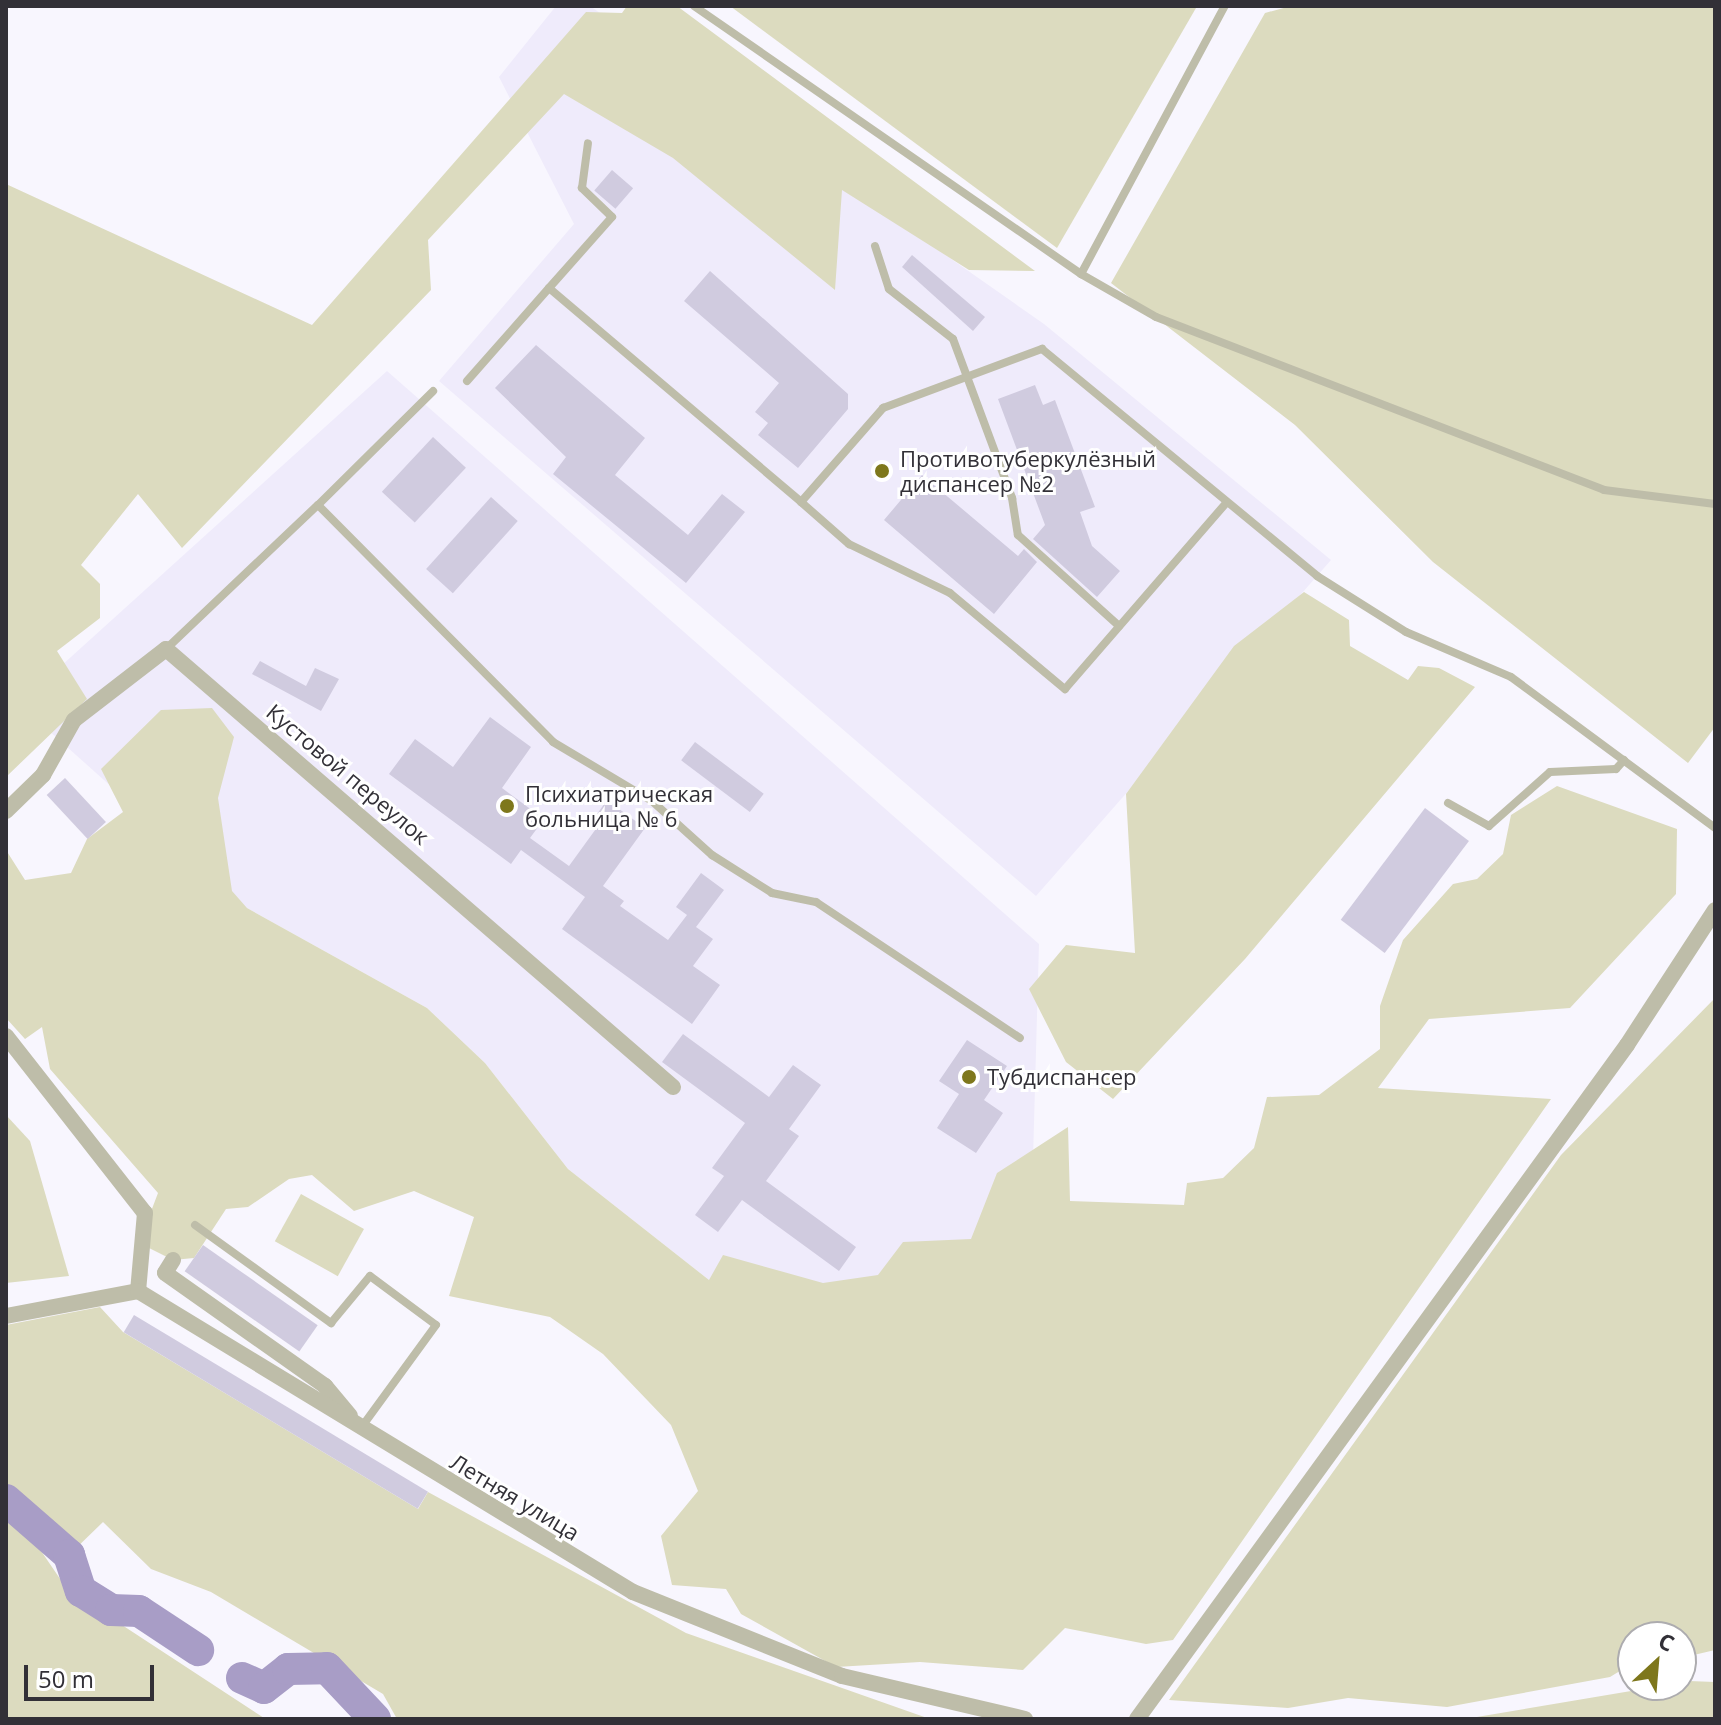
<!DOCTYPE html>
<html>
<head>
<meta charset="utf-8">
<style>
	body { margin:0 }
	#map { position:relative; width:1721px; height:1725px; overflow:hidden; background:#f8f6fe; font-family:"Open Sans",sans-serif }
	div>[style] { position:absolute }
	.built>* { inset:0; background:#efebfb }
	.green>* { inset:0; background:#dcdbbf; transform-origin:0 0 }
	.river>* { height:32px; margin:-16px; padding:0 16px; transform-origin:16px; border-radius:16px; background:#a89dc6 }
	.building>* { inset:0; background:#d0cbdf; transform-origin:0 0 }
	.service>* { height:8px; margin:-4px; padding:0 4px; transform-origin:4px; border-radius:4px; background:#bebda9 }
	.minor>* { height:16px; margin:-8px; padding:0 8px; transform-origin:8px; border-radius:8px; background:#bebda9 }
	.dots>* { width:22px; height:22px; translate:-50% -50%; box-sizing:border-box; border:4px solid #fff; border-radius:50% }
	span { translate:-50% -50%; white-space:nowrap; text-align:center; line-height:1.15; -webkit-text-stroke:6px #fff; paint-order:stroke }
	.poi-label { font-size:22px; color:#323037 }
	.left { translate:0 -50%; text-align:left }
	.street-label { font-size:22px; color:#323037 }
	.frame { position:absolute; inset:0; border:8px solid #323037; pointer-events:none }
	.north { position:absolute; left:1617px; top:1621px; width:80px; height:80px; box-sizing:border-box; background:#fff; border:2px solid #adacaf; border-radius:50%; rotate:26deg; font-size:22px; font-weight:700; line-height:32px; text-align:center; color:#323037 }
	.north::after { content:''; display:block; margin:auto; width:28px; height:36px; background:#7e771c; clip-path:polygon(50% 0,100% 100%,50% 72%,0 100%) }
	.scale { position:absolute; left:24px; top:1665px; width:130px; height:36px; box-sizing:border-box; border:4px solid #323037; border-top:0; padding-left:10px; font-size:24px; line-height:28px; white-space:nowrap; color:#323037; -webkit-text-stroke:6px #fff; paint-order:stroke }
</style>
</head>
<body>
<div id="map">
	<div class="built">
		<i style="clip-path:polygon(556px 6px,590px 6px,1044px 324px,1331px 560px,1036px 896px,439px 381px,574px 224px,499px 77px)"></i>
		<i style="clip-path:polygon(387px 371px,1039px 944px,1032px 1195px,829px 1430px,709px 1280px,568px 1169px,485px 1063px,427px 1008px,247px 908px,19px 704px)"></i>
	</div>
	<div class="green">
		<i style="clip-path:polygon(627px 6px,677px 6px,1035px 271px,969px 270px,842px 190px,835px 290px,673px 158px,564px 94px,428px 240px,431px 290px,182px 548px,138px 494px,81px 565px,100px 584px,100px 618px,57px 651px,87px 699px,6px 777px,6px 184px,312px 325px,586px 12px,622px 13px)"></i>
		<i style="clip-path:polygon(730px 6px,1196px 6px,1196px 8px,1057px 248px)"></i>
		<i style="clip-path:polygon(1291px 6px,1715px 6px,1715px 727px,1688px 763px,1433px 562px,1295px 425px,1111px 283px,1265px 13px)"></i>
		<i style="clip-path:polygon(1304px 592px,1349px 620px,1350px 646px,1408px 680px,1418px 666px,1439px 668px,1475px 687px,1245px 959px,1113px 1099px,1066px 1062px,1029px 989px,1066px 945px,1135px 953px,1126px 794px,1234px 646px)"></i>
		<i style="clip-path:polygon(212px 708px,234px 737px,218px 798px,232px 891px,247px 908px,427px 1008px,485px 1063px,568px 1169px,709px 1280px,723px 1255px,823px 1283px,878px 1275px,903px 1242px,971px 1239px,997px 1173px,1068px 1127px,1070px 1201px,1184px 1205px,1187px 1183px,1223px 1178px,1254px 1148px,1267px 1097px,1319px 1095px,1380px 1049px,1380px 1006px,1403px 940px,1453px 884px,1477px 879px,1503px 854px,1511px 815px,1557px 786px,1677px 829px,1676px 894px,1570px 1008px,1429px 1019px,1378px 1088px,1551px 1099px,1173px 1640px,1146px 1644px,1065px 1628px,1023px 1670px,920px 1662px,836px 1667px,741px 1614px,726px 1589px,672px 1585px,661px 1536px,698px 1491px,671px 1425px,603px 1354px,550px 1317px,449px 1296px,474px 1217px,414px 1191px,354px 1211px,312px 1175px,289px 1179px,248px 1207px,226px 1209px,194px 1258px,173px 1260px,139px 1243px,158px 1193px,50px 1069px,42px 1027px,25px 1039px,6px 1018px,6px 850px,25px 880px,71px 873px,87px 839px,123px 812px,101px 769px,161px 710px)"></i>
		<i style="clip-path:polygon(1715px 998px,1715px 1650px,1681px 1658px,1681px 1637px,1633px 1637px,1633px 1663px,1610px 1677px,1447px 1707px,1348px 1698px,1288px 1708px,1169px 1700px,1561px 1155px)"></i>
		<i style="clip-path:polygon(6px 1115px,30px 1141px,69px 1276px,6px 1283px)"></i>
		<i style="left:301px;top:1194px;width:72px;height:54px;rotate:29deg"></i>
		<i style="clip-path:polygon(100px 1307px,123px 1332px,418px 1509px,428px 1492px,686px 1633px,930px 1719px,397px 1719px,383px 1694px,211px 1592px,151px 1569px,103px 1522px,69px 1555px,9px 1504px,67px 1589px,264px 1718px,6px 1719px,6px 1325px)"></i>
		<i style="clip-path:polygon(1689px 1681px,1715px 1682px,1715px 1719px,1465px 1719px,1631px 1691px,1648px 1697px)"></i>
	</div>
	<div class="river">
		<i style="left:6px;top:1500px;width:84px;rotate:41.1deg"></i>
		<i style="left:69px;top:1555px;width:38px;rotate:72deg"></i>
		<i style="left:81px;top:1591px;width:36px;rotate:32deg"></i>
		<i style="left:111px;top:1610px;width:28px;rotate:2deg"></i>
		<i style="left:139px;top:1611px;width:71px;rotate:33.5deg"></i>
		<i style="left:242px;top:1678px;width:24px;rotate:24deg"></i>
		<i style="left:264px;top:1688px;width:31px;rotate:-38deg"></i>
		<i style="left:288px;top:1669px;width:39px;rotate:-1deg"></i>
		<i style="left:327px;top:1668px;width:70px;rotate:46.7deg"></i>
	</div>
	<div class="building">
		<i style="left:612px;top:170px;width:28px;height:27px;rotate:41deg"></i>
		<i style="clip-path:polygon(912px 255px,985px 317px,973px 331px,902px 267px)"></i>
		<i style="clip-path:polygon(710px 271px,848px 394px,848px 409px,798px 468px,758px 435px,768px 423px,755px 412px,779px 383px,684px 301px)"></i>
		<i style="clip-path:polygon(536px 345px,645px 438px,615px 475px,688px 535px,722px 494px,745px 512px,686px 583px,553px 474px,566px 457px,495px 388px)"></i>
		<i style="clip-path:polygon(1035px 385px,1043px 405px,1055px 400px,1095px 507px,1080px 512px,1092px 546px,1120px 571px,1097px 597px,1033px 539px,1045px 525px,998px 399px)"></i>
		<i style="left:433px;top:437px;width:45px;height:75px;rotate:43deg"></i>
		<i style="clip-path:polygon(922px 475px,1018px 556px,1024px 549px,1037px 562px,994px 614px,884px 520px)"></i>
		<i style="left:491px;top:497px;width:36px;height:97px;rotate:42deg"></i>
		<i style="clip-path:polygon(260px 661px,306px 686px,315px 668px,339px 679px,321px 711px,252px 674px)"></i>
		<i style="clip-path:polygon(490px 717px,531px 747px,502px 788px,544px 819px,530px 838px,569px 866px,598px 826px,592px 821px,607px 800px,645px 828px,603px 886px,624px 901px,620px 906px,668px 940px,687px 915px,676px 907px,701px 873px,724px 890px,696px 927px,713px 939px,693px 966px,720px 985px,692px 1024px,562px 929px,585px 897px,521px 850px,511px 864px,389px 774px,415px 739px,453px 767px)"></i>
		<i style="left:695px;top:742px;width:86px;height:23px;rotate:37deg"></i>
		<i style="left:65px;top:778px;width:60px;height:25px;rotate:47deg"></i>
		<i style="left:1425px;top:808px;width:55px;height:140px;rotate:37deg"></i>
		<i style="clip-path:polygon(683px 1034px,769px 1097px,793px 1065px,821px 1085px,789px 1129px,799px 1136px,766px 1181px,856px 1247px,839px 1271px,742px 1200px,718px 1232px,695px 1215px,724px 1176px,712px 1168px,745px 1123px,662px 1062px)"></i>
		<i style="clip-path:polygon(967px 1040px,1007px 1066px,984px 1100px,1003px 1113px,976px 1153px,937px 1128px,959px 1094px,939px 1081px)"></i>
		<i style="left:203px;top:1245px;width:140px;height:32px;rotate:35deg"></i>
		<i style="left:134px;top:1315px;width:343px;height:20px;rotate:31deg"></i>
	</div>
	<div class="service">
		<i style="left:694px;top:6px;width:471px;rotate:34.7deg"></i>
		<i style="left:1081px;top:274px;width:86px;rotate:29.8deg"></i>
		<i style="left:1156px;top:317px;width:480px;rotate:21.1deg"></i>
		<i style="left:1604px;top:490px;width:112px;rotate:7.2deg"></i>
		<i style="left:875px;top:246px;width:45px;rotate:72deg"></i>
		<i style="left:889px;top:289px;width:81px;rotate:38deg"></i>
		<i style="left:953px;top:339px;width:170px;rotate:69.6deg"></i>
		<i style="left:1012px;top:498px;width:37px;rotate:81deg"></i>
		<i style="left:1018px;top:535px;width:136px;rotate:42deg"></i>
		<i style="left:1081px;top:274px;width:304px;rotate:-61.8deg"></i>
		<i style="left:549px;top:288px;width:95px;rotate:-48.4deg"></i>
		<i style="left:612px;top:217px;width:42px;rotate:-136deg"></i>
		<i style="left:582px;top:188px;width:45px;rotate:-82.4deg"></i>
		<i style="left:467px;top:381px;width:124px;rotate:-48.6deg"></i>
		<i style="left:549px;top:288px;width:331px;rotate:40.3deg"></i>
		<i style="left:801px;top:502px;width:125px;rotate:-48.9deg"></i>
		<i style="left:883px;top:408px;width:170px;rotate:-20.4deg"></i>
		<i style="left:1042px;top:349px;width:357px;rotate:39.5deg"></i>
		<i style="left:1317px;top:576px;width:105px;rotate:32.2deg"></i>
		<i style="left:1406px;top:632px;width:114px;rotate:23.2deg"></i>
		<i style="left:1511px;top:677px;width:254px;rotate:36.5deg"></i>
		<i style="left:801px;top:502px;width:64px;rotate:41.2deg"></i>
		<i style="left:849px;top:544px;width:112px;rotate:25.9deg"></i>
		<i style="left:950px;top:593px;width:150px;rotate:39.9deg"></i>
		<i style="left:1065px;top:689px;width:247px;rotate:-49.1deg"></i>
		<i style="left:318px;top:505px;width:162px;rotate:-44.7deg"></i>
		<i style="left:166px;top:649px;width:209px;rotate:-43.5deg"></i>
		<i style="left:318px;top:505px;width:334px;rotate:45.2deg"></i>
		<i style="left:553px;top:742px;width:115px;rotate:30.8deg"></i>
		<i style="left:652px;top:801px;width:81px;rotate:42deg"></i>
		<i style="left:712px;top:855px;width:71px;rotate:32.3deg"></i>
		<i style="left:772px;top:893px;width:45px;rotate:11.6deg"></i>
		<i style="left:816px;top:902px;width:245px;rotate:33.7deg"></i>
		<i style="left:1448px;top:803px;width:47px;rotate:29.3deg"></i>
		<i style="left:1489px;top:826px;width:81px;rotate:-41.5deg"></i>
		<i style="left:1550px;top:772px;width:66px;rotate:-2.6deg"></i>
		<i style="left:1616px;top:769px;width:12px;rotate:-48deg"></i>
		<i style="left:195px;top:1225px;width:168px;rotate:35.8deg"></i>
		<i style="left:331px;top:1323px;width:61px;rotate:-50.3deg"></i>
		<i style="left:370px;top:1276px;width:82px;rotate:36.6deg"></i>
		<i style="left:436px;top:1325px;width:127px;rotate:126.1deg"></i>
	</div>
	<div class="minor">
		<i style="left:6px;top:811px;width:52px;rotate:-44.2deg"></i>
		<i style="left:43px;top:775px;width:63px;rotate:-60.6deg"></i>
		<i style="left:74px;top:720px;width:116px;rotate:-37.7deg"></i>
		<i style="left:166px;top:649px;width:670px;rotate:40.82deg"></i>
		<i style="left:6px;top:1036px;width:225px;rotate:51.9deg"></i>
		<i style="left:145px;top:1213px;width:78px;rotate:95.1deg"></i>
		<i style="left:173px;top:1260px;width:15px;rotate:122deg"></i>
		<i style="left:165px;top:1273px;width:196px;rotate:35.2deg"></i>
		<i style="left:325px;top:1386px;width:39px;rotate:50deg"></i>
		<i style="left:6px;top:1316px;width:134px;rotate:-10.7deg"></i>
		<i style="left:138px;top:1291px;width:579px;rotate:31.3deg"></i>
		<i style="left:633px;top:1592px;width:225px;rotate:21.9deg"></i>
		<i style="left:842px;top:1676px;width:188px;rotate:13.2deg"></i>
		<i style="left:1137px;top:1719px;width:833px;rotate:-53.98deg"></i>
		<i style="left:1627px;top:1045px;width:161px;rotate:-56.9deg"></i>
	</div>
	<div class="dots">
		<i style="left:882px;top:471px;background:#7e771c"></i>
		<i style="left:507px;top:806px;background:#7e771c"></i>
		<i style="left:969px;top:1077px;background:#7e771c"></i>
	</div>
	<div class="poi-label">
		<span class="left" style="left:900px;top:471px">Противотуберкулёзный<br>диспансер №2</span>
		<span class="left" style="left:525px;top:806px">Психиатрическая<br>больница № 6</span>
		<span class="left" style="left:987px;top:1077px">Тубдиспансер</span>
	</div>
	<div class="street-label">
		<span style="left:348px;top:774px;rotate:40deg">Кустовой переулок</span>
		<span style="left:515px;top:1497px;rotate:31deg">Летняя улица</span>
	</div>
	<div class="frame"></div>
	<div class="north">С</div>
	<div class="scale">50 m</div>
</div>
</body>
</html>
